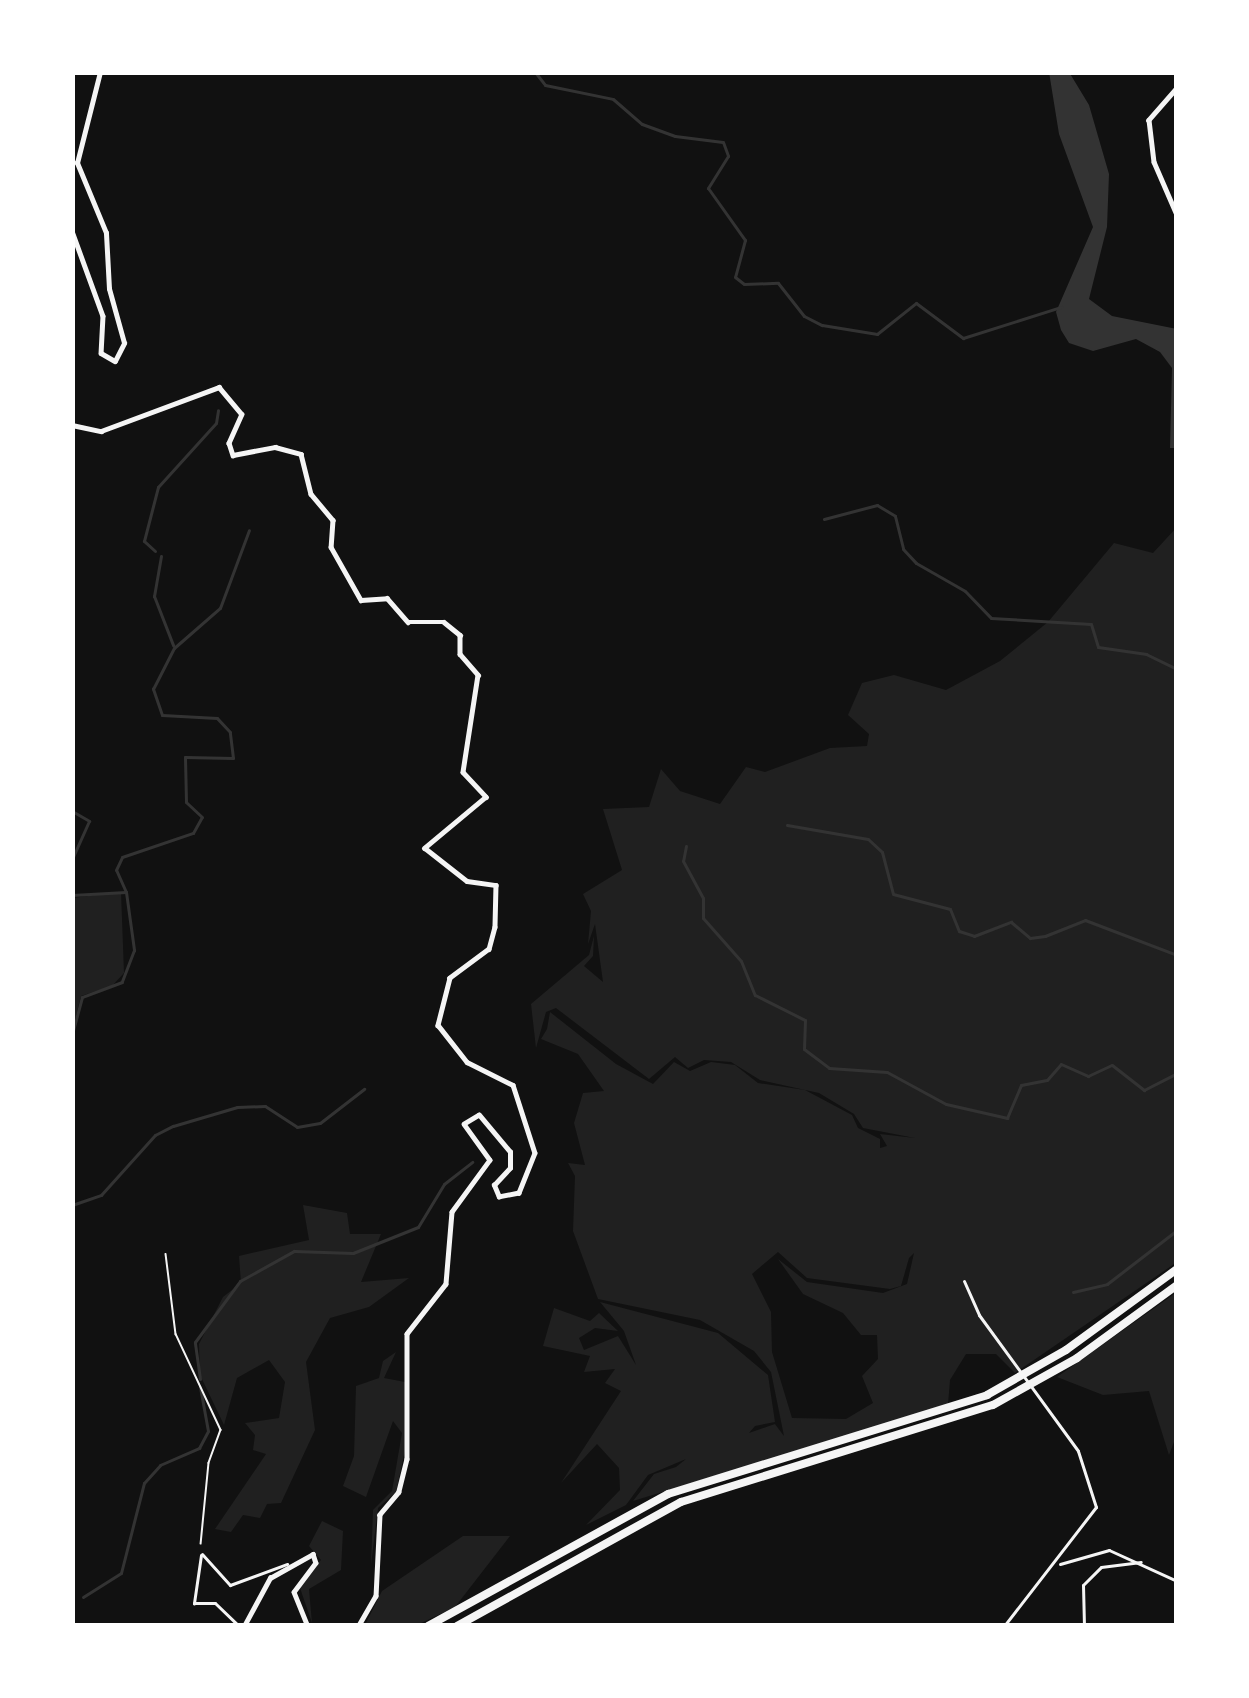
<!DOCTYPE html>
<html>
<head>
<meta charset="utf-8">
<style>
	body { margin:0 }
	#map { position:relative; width:1249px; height:1698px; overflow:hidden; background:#111; font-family:Poppins,sans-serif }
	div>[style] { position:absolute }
	.green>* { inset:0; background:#202020 }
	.water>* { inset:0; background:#333 }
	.stream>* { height:3px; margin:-1.5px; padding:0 1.5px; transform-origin:1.5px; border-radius:1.5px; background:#333 }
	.path>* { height:1.5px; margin:-0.75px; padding:0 0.75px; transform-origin:0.75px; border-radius:0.75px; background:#f5f5f5 }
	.minor>* { height:3px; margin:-1.5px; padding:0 1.5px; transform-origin:1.5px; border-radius:1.5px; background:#f5f5f5 }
	.tertiary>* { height:4.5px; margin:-2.25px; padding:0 2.25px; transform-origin:2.25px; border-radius:2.25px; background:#f5f5f5 }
	.secondary>* { height:4.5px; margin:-2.25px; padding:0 2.25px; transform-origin:2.25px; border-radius:2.25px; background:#f5f5f5 }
	.motorway>* { height:8px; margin:-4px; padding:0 4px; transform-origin:4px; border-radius:4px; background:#f5f5f5 }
	span { translate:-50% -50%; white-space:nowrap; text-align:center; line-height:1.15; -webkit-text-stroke:12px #fff; paint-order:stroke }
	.frame { position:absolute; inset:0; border:75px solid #fff; pointer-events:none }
</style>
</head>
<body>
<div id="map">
	<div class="green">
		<i style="clip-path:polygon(evenodd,1177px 527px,1177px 1262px,1015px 1373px,996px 1354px,966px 1354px,950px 1380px,948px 1404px,633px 1501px,654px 1474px,676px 1467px,686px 1459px,648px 1475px,626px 1505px,586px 1525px,620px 1490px,619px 1468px,597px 1444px,561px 1483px,621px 1391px,605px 1383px,615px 1369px,584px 1372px,590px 1356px,543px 1346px,554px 1308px,590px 1321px,599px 1313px,618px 1331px,595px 1328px,579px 1338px,584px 1350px,618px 1336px,636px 1365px,624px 1331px,600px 1302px,718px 1333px,768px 1375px,775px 1422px,755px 1426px,749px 1433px,775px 1424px,784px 1436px,771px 1372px,754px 1351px,700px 1320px,598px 1299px,573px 1231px,575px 1176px,568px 1163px,585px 1165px,574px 1123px,583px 1093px,604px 1091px,578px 1054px,541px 1039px,547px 1029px,550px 1012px,616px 1064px,653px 1084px,674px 1062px,690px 1071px,711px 1062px,735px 1065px,758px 1083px,805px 1090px,852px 1115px,858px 1128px,880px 1139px,880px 1148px,887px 1146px,880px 1134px,915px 1138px,863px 1128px,854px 1114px,819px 1093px,760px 1080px,731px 1062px,704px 1060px,688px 1068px,675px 1057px,649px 1079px,556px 1008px,546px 1012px,536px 1048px,531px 1004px,589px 955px,594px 936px,593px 956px,584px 966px,603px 982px,595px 924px,588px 944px,591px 911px,583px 894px,622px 870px,603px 809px,649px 807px,661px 769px,680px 791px,720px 804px,746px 767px,765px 772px,830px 748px,867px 746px,869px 734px,848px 715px,862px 683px,894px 675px,946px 690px,1000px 661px,1048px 622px,1114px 543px,1153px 553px,1177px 527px,778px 1252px,807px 1278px,890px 1289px,901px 1286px,909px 1258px,914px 1253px,907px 1284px,883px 1293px,807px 1282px,778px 1259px,803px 1294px,843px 1313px,861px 1335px,877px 1335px,878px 1359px,862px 1376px,873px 1403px,846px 1419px,792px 1418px,772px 1352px,771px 1312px,752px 1274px,778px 1252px)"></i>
		<i style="clip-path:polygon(121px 892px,124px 973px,112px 986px,81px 996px,72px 1033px,72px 898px)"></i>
		<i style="clip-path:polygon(303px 1205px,347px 1213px,350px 1234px,381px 1234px,361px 1282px,409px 1278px,369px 1307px,330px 1318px,306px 1362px,315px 1430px,281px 1503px,267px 1504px,260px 1518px,243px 1515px,231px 1532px,215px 1529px,266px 1454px,253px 1450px,255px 1435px,245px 1423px,279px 1418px,285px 1382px,269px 1360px,237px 1378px,224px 1425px,200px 1375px,199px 1344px,223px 1297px,241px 1283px,239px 1256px,309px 1240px)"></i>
		<i style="clip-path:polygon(1177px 1292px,1177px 1434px,1169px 1455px,1149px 1391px,1103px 1395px,1057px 1377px)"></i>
		<i style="clip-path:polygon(396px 1352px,384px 1378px,405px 1382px,405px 1450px,396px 1492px,378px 1508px,371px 1565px,373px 1510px,392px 1491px,402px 1433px,393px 1421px,366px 1497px,343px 1486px,354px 1456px,356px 1386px,379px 1378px,383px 1361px)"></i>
		<i style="clip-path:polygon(322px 1521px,343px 1531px,341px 1570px,309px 1589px,312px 1623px,299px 1585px,321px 1560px,309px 1546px)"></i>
		<i style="clip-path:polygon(463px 1536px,510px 1536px,455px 1607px,415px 1626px,366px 1623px,382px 1591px)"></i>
	</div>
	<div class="water">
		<i style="clip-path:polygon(1049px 72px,1069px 72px,1089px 105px,1109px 174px,1107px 227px,1089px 299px,1112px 316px,1177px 329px,1177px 448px,1170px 448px,1172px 368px,1160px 352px,1136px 339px,1093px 351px,1069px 343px,1061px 330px,1056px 312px,1093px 227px,1059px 134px)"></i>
	</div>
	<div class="stream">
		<i style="left:535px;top:72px;width:16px;rotate:52deg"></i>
		<i style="left:545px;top:85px;width:69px;rotate:11.6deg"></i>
		<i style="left:613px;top:99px;width:38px;rotate:41deg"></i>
		<i style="left:642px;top:124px;width:35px;rotate:20deg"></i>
		<i style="left:675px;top:136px;width:48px;rotate:7.1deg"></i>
		<i style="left:723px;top:142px;width:15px;rotate:70deg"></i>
		<i style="left:728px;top:156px;width:38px;rotate:122deg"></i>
		<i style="left:708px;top:188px;width:64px;rotate:54.6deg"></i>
		<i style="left:745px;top:240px;width:38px;rotate:105deg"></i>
		<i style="left:735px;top:277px;width:11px;rotate:38deg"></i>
		<i style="left:744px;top:284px;width:34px;rotate:-2deg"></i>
		<i style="left:778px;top:283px;width:42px;rotate:51.8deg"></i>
		<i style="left:804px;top:316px;width:20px;rotate:27deg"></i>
		<i style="left:822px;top:325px;width:56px;rotate:9.3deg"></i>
		<i style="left:877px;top:334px;width:50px;rotate:-38.5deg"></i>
		<i style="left:916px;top:303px;width:59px;rotate:36.7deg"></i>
		<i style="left:963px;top:338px;width:103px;rotate:-17.6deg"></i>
		<i style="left:824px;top:519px;width:55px;rotate:-14.8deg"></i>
		<i style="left:877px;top:505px;width:21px;rotate:31deg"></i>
		<i style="left:895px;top:516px;width:34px;rotate:76deg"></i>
		<i style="left:903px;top:549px;width:19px;rotate:47deg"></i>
		<i style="left:916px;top:563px;width:56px;rotate:29.7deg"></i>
		<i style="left:965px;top:591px;width:37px;rotate:46deg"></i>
		<i style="left:991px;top:618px;width:100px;rotate:3.4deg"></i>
		<i style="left:1091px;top:624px;width:24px;rotate:73deg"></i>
		<i style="left:1098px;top:647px;width:49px;rotate:8.3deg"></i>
		<i style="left:1146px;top:654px;width:34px;rotate:26deg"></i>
		<i style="left:155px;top:551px;width:15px;rotate:-138deg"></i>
		<i style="left:144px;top:541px;width:56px;rotate:-75.5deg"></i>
		<i style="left:158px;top:487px;width:86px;rotate:-47.8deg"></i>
		<i style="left:216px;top:423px;width:13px;rotate:-81deg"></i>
		<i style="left:161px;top:556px;width:41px;rotate:99.9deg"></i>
		<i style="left:154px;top:596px;width:53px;rotate:68.8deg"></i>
		<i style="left:72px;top:811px;width:20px;rotate:30deg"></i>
		<i style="left:89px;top:821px;width:42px;rotate:114.1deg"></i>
		<i style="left:787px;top:825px;width:82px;rotate:9.8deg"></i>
		<i style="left:868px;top:839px;width:19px;rotate:43deg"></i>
		<i style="left:882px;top:852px;width:43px;rotate:75.3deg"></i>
		<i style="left:893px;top:894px;width:59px;rotate:14.7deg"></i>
		<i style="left:950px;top:909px;width:24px;rotate:68deg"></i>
		<i style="left:959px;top:931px;width:16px;rotate:18deg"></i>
		<i style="left:974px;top:936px;width:40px;rotate:-21deg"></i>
		<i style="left:1011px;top:922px;width:25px;rotate:40deg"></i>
		<i style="left:1030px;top:938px;width:15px;rotate:-8deg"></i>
		<i style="left:1045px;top:936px;width:43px;rotate:-21.8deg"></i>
		<i style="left:1085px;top:920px;width:98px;rotate:20.8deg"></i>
		<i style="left:686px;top:846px;width:15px;rotate:101deg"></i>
		<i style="left:683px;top:861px;width:42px;rotate:61.6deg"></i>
		<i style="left:703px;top:898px;width:20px;rotate:90deg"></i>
		<i style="left:703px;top:918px;width:57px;rotate:48.5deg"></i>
		<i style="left:741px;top:961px;width:37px;rotate:68deg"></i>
		<i style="left:755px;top:995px;width:56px;rotate:26.6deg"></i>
		<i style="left:805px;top:1020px;width:29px;rotate:92deg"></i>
		<i style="left:804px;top:1049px;width:31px;rotate:37deg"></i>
		<i style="left:829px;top:1068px;width:58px;rotate:3.9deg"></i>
		<i style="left:887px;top:1072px;width:67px;rotate:28.5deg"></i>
		<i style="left:946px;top:1104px;width:63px;rotate:12.9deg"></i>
		<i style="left:1007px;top:1118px;width:36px;rotate:-67deg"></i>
		<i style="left:1021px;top:1085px;width:26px;rotate:-11deg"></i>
		<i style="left:1047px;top:1080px;width:21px;rotate:-49deg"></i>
		<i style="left:1061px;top:1064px;width:30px;rotate:24deg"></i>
		<i style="left:1088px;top:1076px;width:26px;rotate:-25deg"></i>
		<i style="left:1112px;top:1065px;width:41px;rotate:38deg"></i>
		<i style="left:1144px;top:1090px;width:37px;rotate:-27deg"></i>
		<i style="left:126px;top:892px;width:24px;rotate:-114deg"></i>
		<i style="left:116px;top:870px;width:14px;rotate:-65deg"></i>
		<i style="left:122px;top:857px;width:75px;rotate:-18.7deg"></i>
		<i style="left:193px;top:833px;width:18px;rotate:-61deg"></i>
		<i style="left:202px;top:817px;width:22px;rotate:-137deg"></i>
		<i style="left:186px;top:802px;width:45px;rotate:-91.3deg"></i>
		<i style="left:185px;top:757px;width:48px;rotate:1.2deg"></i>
		<i style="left:233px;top:758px;width:26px;rotate:-97deg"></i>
		<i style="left:230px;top:732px;width:19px;rotate:-133deg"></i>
		<i style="left:217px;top:718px;width:55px;rotate:-176.9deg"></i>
		<i style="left:162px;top:715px;width:28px;rotate:-109deg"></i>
		<i style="left:153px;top:689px;width:46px;rotate:-62.9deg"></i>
		<i style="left:174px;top:648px;width:61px;rotate:-41deg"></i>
		<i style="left:220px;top:608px;width:83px;rotate:-69.6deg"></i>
		<i style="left:72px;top:895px;width:54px;rotate:-3.2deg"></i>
		<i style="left:126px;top:892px;width:59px;rotate:82.1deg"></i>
		<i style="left:134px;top:950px;width:34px;rotate:111deg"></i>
		<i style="left:122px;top:982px;width:43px;rotate:159.4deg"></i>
		<i style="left:82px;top:997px;width:39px;rotate:105deg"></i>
		<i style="left:72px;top:1205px;width:31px;rotate:-19deg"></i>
		<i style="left:101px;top:1195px;width:81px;rotate:-48deg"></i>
		<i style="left:155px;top:1135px;width:20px;rotate:-27deg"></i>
		<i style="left:173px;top:1126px;width:67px;rotate:-16.5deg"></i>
		<i style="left:237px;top:1107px;width:28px;rotate:-2deg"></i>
		<i style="left:265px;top:1106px;width:38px;rotate:33deg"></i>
		<i style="left:297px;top:1127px;width:23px;rotate:-10deg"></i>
		<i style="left:320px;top:1123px;width:56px;rotate:-37.7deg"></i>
		<i style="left:1073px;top:1292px;width:35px;rotate:-13deg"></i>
		<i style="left:1107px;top:1284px;width:88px;rotate:-37.6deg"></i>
		<i style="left:200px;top:1379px;width:37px;rotate:-98deg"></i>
		<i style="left:195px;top:1342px;width:76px;rotate:-53.6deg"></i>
		<i style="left:240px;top:1281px;width:62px;rotate:-29.1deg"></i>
		<i style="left:294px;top:1251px;width:59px;rotate:1.9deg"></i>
		<i style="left:353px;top:1253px;width:70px;rotate:-21.8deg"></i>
		<i style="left:418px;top:1227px;width:50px;rotate:-58.8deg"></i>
		<i style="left:444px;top:1184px;width:36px;rotate:-38deg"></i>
		<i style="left:83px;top:1597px;width:45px;rotate:-32.3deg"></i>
		<i style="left:121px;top:1573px;width:93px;rotate:-75.7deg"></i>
		<i style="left:144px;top:1483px;width:24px;rotate:-48deg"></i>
		<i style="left:160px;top:1465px;width:43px;rotate:-23.6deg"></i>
		<i style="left:199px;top:1448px;width:19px;rotate:-62deg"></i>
		<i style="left:208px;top:1431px;width:45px;rotate:-100.3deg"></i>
	</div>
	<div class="path">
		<i style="left:166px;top:1254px;width:81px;rotate:82.9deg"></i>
		<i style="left:176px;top:1334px;width:106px;rotate:64.9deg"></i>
		<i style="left:221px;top:1430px;width:35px;rotate:110deg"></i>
		<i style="left:209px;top:1463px;width:81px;rotate:95.6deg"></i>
	</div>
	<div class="minor">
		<i style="left:964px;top:1281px;width:37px;rotate:66deg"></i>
		<i style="left:979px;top:1315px;width:168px;rotate:53.9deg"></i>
		<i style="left:1078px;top:1451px;width:59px;rotate:72.2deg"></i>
		<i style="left:1096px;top:1507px;width:150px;rotate:127.7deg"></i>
		<i style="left:202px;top:1554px;width:42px;rotate:47.9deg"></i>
		<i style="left:230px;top:1585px;width:61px;rotate:-20.2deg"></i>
		<i style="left:201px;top:1555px;width:49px;rotate:98.3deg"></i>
		<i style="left:194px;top:1603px;width:21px"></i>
		<i style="left:215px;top:1603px;width:33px;rotate:44deg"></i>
		<i style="left:1060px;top:1564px;width:51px;rotate:-15.9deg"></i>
		<i style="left:1109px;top:1550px;width:75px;rotate:24.5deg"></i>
		<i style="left:1084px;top:1626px;width:41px;rotate:-91.4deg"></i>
		<i style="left:1083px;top:1585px;width:25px;rotate:-45deg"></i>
		<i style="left:1101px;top:1567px;width:40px;rotate:-7.1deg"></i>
	</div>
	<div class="tertiary">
		<i style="left:1177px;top:88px;width:43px;rotate:131.2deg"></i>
		<i style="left:1149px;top:120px;width:42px;rotate:83.2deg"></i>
		<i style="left:1154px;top:162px;width:58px;rotate:66.5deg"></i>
	</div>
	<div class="secondary">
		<i style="left:72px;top:231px;width:90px;rotate:70deg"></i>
		<i style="left:103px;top:316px;width:37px;rotate:93deg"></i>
		<i style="left:101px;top:353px;width:16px;rotate:30deg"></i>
		<i style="left:115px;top:361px;width:20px;rotate:-63deg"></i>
		<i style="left:124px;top:343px;width:56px;rotate:-105.5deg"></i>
		<i style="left:109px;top:289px;width:56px;rotate:-93.1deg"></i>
		<i style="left:106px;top:233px;width:76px;rotate:-112.5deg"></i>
		<i style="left:77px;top:163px;width:94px;rotate:-75.8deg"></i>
		<i style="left:72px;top:287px;width:43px;rotate:90deg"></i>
		<i style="left:72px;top:425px;width:30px;rotate:12deg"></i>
		<i style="left:101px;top:431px;width:126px;rotate:-20.4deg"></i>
		<i style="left:219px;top:387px;width:35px;rotate:50deg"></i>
		<i style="left:242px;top:414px;width:32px;rotate:114deg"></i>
		<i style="left:229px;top:443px;width:13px;rotate:72deg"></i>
		<i style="left:233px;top:455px;width:43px;rotate:-10.8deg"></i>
		<i style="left:275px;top:447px;width:27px;rotate:15deg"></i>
		<i style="left:301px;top:454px;width:41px;rotate:76deg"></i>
		<i style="left:311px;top:494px;width:34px;rotate:50deg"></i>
		<i style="left:333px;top:520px;width:27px;rotate:94deg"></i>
		<i style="left:331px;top:547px;width:61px;rotate:60.5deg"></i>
		<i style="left:361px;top:600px;width:26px;rotate:-4deg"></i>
		<i style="left:387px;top:598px;width:32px;rotate:49deg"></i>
		<i style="left:408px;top:622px;width:36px"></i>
		<i style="left:444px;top:622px;width:21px;rotate:39deg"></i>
		<i style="left:460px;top:635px;width:19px;rotate:90deg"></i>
		<i style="left:460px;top:654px;width:28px;rotate:49deg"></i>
		<i style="left:478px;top:675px;width:98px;rotate:98.8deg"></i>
		<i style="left:463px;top:772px;width:34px;rotate:47deg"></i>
		<i style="left:486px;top:797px;width:80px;rotate:140.1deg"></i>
		<i style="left:425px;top:848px;width:53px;rotate:38.2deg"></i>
		<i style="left:467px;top:881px;width:29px;rotate:8deg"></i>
		<i style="left:496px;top:885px;width:42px;rotate:91.4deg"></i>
		<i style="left:495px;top:927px;width:23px;rotate:105deg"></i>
		<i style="left:489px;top:949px;width:49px;rotate:143.4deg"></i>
		<i style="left:450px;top:978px;width:49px;rotate:104.3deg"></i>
		<i style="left:438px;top:1025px;width:47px;rotate:51.9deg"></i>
		<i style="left:467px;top:1062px;width:51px;rotate:26.6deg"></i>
		<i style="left:513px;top:1085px;width:71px;rotate:72.1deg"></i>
		<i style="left:535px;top:1153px;width:43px;rotate:111.8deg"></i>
		<i style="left:519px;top:1193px;width:20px;rotate:169deg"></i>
		<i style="left:499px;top:1197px;width:13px;rotate:-113deg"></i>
		<i style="left:494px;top:1185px;width:23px;rotate:-47deg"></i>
		<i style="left:510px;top:1168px;width:16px;rotate:-90deg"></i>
		<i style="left:510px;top:1152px;width:48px;rotate:-130deg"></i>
		<i style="left:479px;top:1115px;width:17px;rotate:149deg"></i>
		<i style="left:464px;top:1124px;width:44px;rotate:54.2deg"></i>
		<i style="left:490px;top:1160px;width:64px;rotate:126.2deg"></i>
		<i style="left:452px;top:1212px;width:72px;rotate:94.8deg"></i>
		<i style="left:446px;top:1284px;width:63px;rotate:128deg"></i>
		<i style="left:407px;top:1334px;width:125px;rotate:90deg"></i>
		<i style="left:407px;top:1459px;width:34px;rotate:104deg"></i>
		<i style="left:399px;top:1492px;width:30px;rotate:130deg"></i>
		<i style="left:380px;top:1515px;width:81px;rotate:92.8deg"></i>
		<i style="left:376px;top:1596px;width:34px;rotate:120deg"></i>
		<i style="left:244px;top:1626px;width:55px;rotate:-61.6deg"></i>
		<i style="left:270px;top:1578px;width:49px;rotate:-29.2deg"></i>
		<i style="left:313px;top:1554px;width:9px;rotate:72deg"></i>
		<i style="left:316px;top:1563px;width:36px;rotate:127deg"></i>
		<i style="left:294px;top:1592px;width:37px;rotate:68deg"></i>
	</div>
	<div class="motorway">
		<i style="left:428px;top:1626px;width:274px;rotate:-28.8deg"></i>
		<i style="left:668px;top:1494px;width:334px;rotate:-17.2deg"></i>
		<i style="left:987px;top:1395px;width:91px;rotate:-29.7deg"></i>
		<i style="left:1066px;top:1350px;width:137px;rotate:-36.1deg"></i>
		<i style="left:457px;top:1626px;width:256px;rotate:-29deg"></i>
		<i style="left:681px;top:1502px;width:327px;rotate:-17.3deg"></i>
		<i style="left:993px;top:1405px;width:96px;rotate:-29.2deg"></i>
		<i style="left:1077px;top:1358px;width:124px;rotate:-36.1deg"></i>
	</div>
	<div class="frame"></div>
</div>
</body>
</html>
